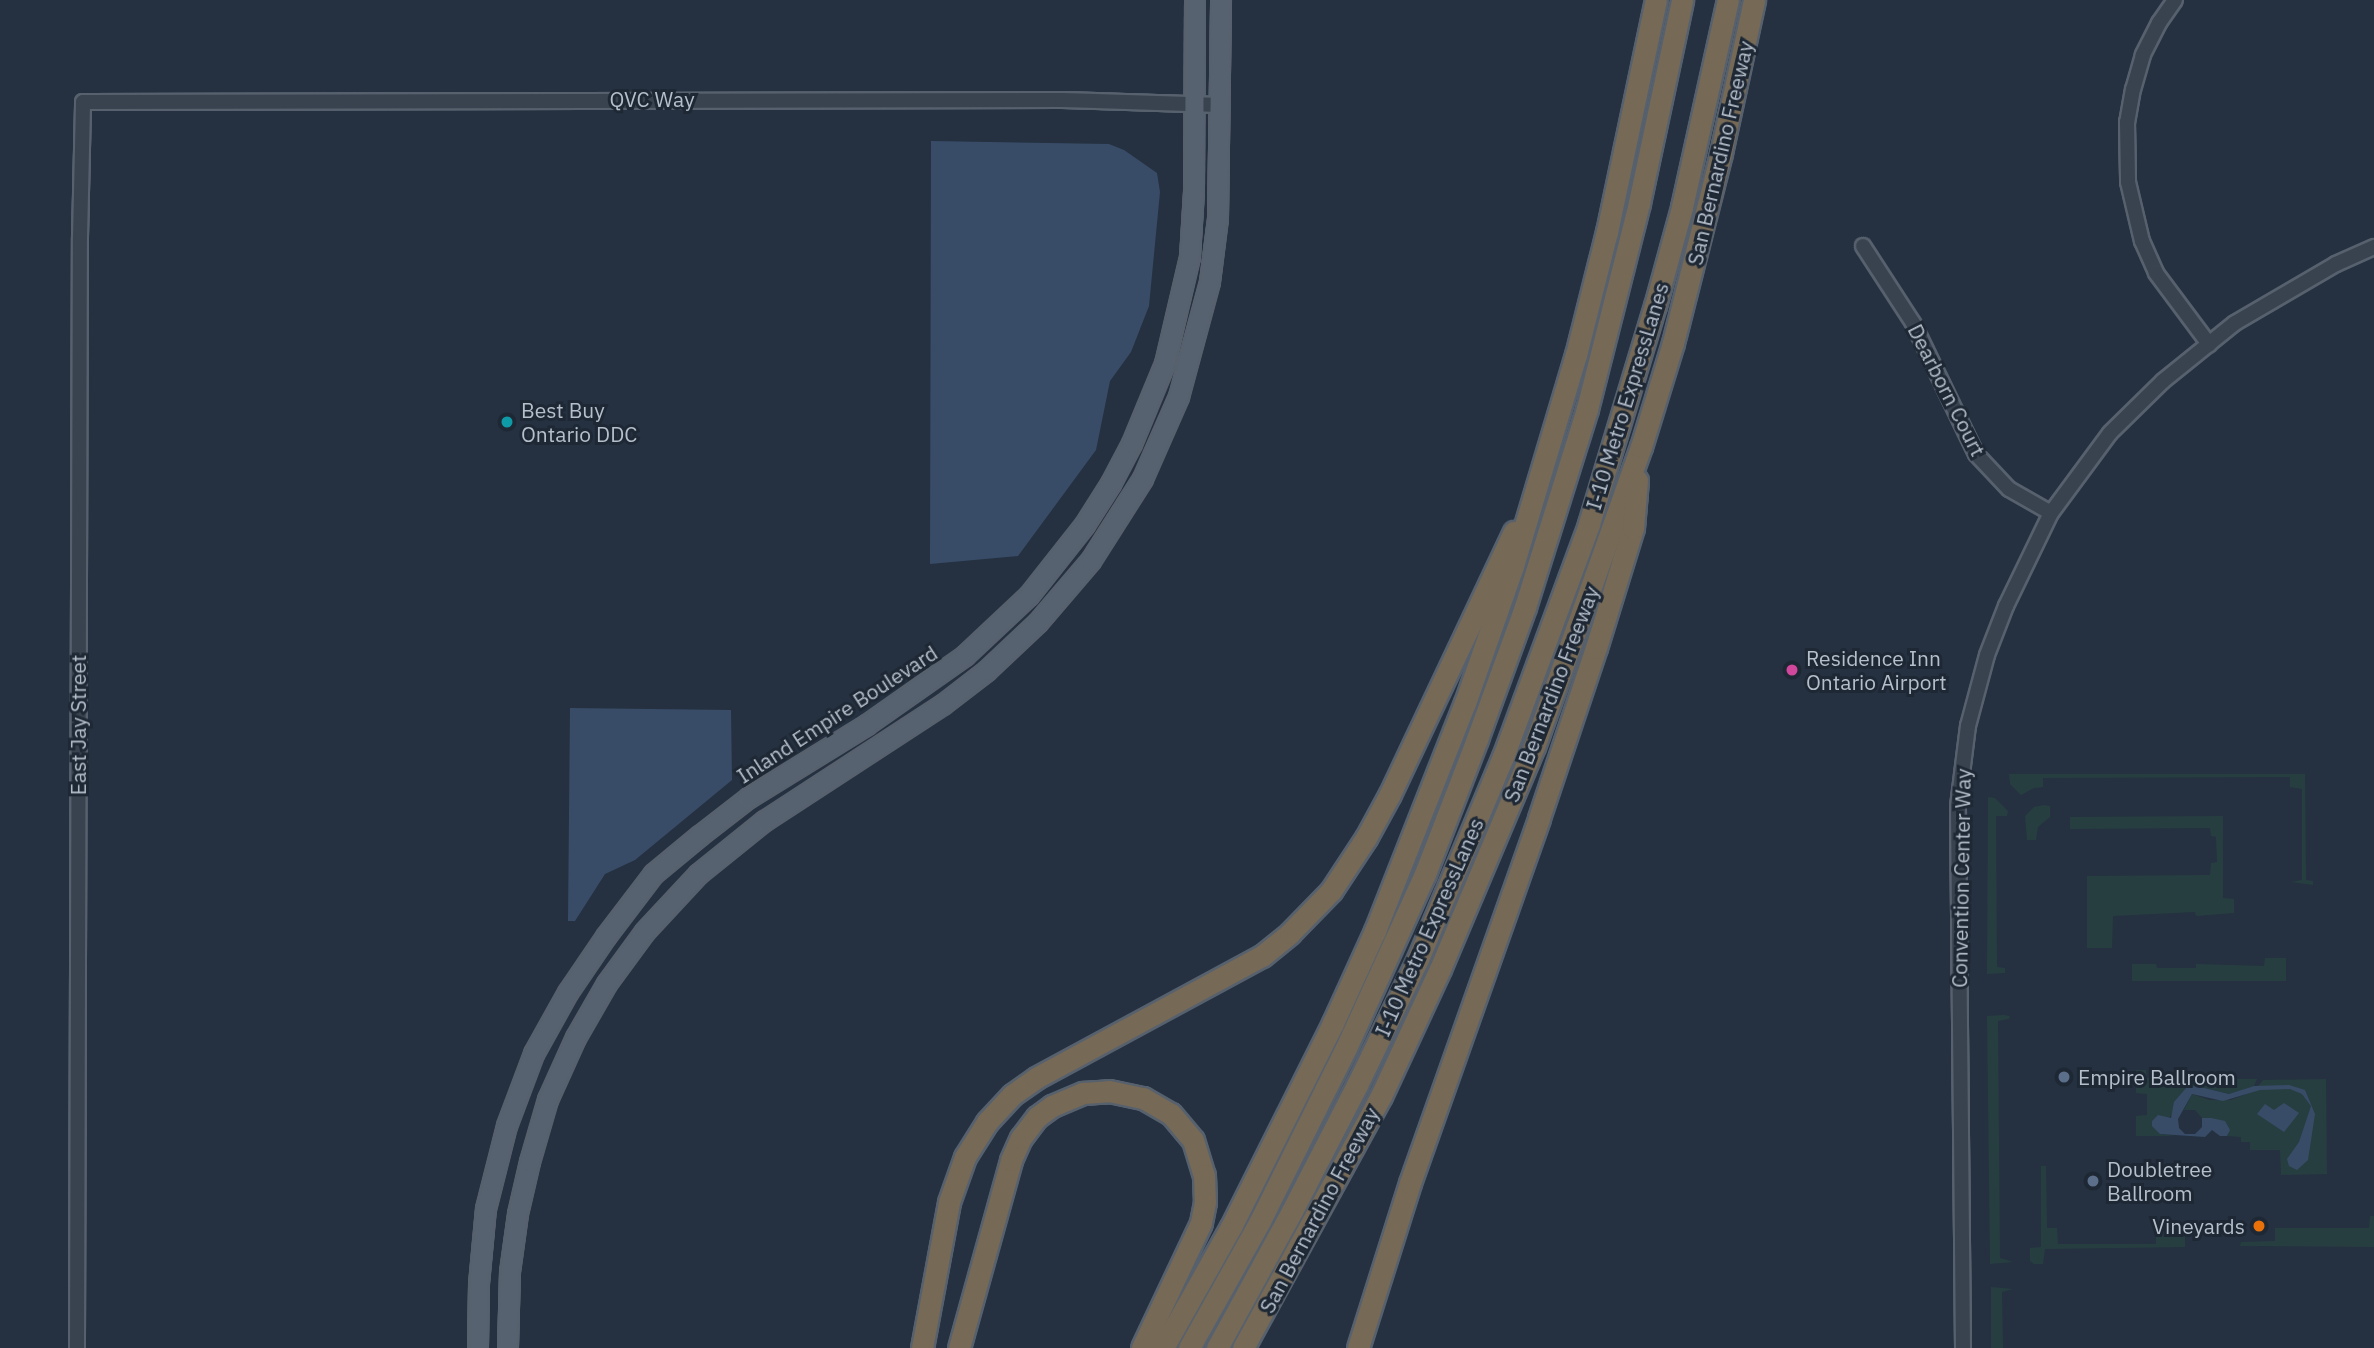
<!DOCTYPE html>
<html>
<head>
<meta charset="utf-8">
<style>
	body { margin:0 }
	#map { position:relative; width:2374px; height:1348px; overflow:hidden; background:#253140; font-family:"IBM Plex Sans",sans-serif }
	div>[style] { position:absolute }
	.green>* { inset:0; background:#273e41 }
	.water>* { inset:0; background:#384c68 }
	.roads { filter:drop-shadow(2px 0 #57616e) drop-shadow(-2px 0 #57616e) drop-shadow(0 2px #57616e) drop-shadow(0 -2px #57616e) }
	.minor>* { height:14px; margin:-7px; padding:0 7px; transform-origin:7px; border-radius:7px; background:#394350 }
	.major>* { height:18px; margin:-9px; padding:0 9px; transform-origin:9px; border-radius:9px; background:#576270 }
	.highway>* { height:21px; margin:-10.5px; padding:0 10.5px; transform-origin:10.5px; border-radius:10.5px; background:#766956 }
	.dots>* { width:19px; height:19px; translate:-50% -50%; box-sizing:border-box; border:4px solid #1e2835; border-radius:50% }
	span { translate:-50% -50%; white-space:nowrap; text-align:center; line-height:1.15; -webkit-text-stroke:6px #1e2835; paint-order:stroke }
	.street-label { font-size:21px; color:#b5becb }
	.poi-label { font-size:21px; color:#b5becb }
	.left { translate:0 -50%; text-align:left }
	.right { translate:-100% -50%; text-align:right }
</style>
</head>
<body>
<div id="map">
	<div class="green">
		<i style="clip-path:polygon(2009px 774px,2305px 774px,2306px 880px,2313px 881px,2313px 885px,2291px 882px,2302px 880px,2302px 789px,2290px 787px,2290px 777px,2043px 778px,2043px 787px,2034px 788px,2021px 795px,2010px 784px)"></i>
		<i style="clip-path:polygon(1988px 797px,1995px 798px,2008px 811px,2007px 816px,1996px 816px,1997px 967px,2005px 968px,2005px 973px,1987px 974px)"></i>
		<i style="clip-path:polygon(2044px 805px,2050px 806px,2050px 817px,2038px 827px,2036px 840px,2027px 840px,2025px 816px,2034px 807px)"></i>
		<i style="clip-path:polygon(2223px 816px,2223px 898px,2234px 899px,2234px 913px,2196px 916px,2195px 912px,2113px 916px,2112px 948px,2087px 948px,2087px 876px,2210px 875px,2211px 863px,2217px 862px,2216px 837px,2211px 836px,2210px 828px,2070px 829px,2070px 817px)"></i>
		<i style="clip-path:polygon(2265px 958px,2286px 958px,2286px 981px,2132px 981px,2132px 964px,2156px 964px,2157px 968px,2196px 968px,2196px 964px,2264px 966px)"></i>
		<i style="clip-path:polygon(2004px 1015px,2010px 1016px,2009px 1019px,1998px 1021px,2000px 1258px,2013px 1262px,1990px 1264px,1987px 1016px)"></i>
		<i style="clip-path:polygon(2136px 1070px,2146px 1070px,2147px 1078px,2257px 1079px,2254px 1086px,2230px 1094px,2196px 1086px,2168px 1119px,2160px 1134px,2176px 1136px,2136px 1136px,2136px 1116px,2147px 1115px,2147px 1094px,2136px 1093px)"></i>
		<i style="clip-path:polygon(2326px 1079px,2327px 1174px,2281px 1175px,2280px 1150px,2250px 1150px,2250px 1142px,2241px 1142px,2241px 1137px,2227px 1136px,2229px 1133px,2211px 1118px,2202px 1118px,2195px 1110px,2184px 1110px,2192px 1094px,2209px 1100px,2231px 1100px,2254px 1091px,2263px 1080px)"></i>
		<i style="clip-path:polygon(2041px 1166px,2046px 1166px,2047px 1228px,2057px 1228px,2058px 1244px,2156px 1244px,2156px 1231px,2185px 1231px,2185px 1247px,2045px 1249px,2043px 1264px,2034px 1264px,2030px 1261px,2030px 1248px,2041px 1247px)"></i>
		<i style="clip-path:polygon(2370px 1216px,2374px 1216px,2374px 1247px,2240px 1246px,2241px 1242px,2275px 1241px,2275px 1228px,2369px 1228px)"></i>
		<i style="clip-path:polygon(1991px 1287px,2013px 1289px,2002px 1292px,2003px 1348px,1991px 1348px)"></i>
	</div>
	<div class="water">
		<i style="clip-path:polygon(931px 141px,1109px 144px,1124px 150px,1157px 173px,1160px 192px,1149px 306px,1131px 352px,1110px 381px,1096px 450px,1018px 556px,930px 564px)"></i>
		<i style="clip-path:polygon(570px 708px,731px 710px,732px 780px,635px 860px,605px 874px,575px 921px,568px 921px)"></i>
		<i style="clip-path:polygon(2289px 1085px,2305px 1090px,2315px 1114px,2308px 1160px,2297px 1170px,2289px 1166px,2287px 1159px,2299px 1142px,2311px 1106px,2302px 1094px,2290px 1089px,2260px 1090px,2223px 1101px,2192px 1094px,2178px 1119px,2179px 1128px,2185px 1134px,2195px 1134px,2202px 1127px,2202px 1118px,2211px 1118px,2225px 1121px,2230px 1130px,2227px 1136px,2220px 1136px,2212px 1130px,2205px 1137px,2160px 1134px,2152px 1126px,2152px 1121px,2158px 1115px,2171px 1118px,2174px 1102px,2187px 1087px,2196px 1086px,2229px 1094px,2254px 1086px)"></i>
		<i style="clip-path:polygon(2284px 1103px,2299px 1113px,2284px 1132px,2257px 1114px,2265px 1104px,2274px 1110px)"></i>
	</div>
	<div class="roads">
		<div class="minor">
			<i style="left:2175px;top:0;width:28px;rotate:125deg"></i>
			<i style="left:2159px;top:23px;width:36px;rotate:117deg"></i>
			<i style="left:2143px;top:55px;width:35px;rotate:106deg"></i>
			<i style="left:2133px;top:89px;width:34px;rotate:100deg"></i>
			<i style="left:2127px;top:122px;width:60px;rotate:89deg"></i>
			<i style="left:2128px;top:182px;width:61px;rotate:76.7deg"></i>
			<i style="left:2142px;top:241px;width:35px;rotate:66deg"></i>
			<i style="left:2156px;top:273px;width:89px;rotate:53.3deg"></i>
			<i style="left:1863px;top:246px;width:92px;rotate:57deg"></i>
			<i style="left:1913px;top:323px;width:145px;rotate:64.3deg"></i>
			<i style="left:1976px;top:454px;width:48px;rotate:46.7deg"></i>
			<i style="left:2009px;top:489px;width:48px;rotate:29.7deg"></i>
			<i style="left:77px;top:1348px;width:1111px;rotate:-89.85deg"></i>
			<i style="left:80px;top:237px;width:135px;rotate:-88.7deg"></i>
			<i style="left:83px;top:102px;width:979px;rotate:-0.12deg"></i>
			<i style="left:1062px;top:100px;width:158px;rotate:1.8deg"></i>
			<i style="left:1963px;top:1348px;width:542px;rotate:-90.53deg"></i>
			<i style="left:1958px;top:806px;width:81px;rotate:-82.9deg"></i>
			<i style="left:1968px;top:726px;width:73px;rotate:-75deg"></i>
			<i style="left:1987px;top:655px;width:53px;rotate:-68.8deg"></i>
			<i style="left:2006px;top:606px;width:103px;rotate:-64.2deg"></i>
			<i style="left:2051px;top:513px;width:99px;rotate:-53.6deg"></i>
			<i style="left:2110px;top:433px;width:74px;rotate:-44.5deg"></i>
			<i style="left:2163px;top:381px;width:92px;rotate:-38.9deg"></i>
			<i style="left:2235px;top:323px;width:117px;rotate:-30.3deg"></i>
			<i style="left:2336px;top:264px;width:42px;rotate:-24.1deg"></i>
		</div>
		<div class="major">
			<i style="left:478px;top:1348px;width:64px;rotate:-89.1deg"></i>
			<i style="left:479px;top:1284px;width:75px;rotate:-84.7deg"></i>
			<i style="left:486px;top:1209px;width:86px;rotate:-75.8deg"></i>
			<i style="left:507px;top:1126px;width:77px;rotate:-69.4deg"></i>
			<i style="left:534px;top:1054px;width:70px;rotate:-60.9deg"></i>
			<i style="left:568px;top:993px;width:68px;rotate:-55.8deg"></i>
			<i style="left:606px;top:937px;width:79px;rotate:-52.7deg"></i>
			<i style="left:654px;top:874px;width:60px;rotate:-39.6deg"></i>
			<i style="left:700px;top:836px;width:62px;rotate:-37.8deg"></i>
			<i style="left:749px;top:798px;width:139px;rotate:-31.7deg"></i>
			<i style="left:867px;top:725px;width:120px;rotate:-35.1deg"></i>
			<i style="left:965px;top:656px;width:88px;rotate:-43.2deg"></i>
			<i style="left:1029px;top:596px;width:90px;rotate:-51.7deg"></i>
			<i style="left:1085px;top:525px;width:49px;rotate:-57.6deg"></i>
			<i style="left:1111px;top:484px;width:45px;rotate:-62.3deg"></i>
			<i style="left:1132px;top:444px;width:87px;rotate:-67.6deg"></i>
			<i style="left:1165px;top:364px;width:110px;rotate:-76.8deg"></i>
			<i style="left:1190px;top:257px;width:66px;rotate:-86.5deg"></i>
			<i style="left:1194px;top:191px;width:191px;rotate:-89.7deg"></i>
			<i style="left:508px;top:1348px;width:76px;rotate:-88.5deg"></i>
			<i style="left:510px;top:1272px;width:59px;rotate:-82.1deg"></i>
			<i style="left:518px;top:1214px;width:53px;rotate:-77deg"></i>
			<i style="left:530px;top:1162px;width:65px;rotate:-73.8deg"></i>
			<i style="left:548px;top:1100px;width:68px;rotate:-65.7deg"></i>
			<i style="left:576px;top:1038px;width:62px;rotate:-60.1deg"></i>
			<i style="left:607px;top:984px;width:64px;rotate:-53.8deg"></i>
			<i style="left:645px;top:932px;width:79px;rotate:-47deg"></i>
			<i style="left:699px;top:874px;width:85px;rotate:-38.8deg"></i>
			<i style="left:765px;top:821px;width:212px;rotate:-33.1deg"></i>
			<i style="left:943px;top:705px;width:56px;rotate:-37.7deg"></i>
			<i style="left:987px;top:671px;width:70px;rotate:-43.3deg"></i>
			<i style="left:1038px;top:623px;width:82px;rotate:-49.5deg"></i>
			<i style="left:1091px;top:561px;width:97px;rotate:-57.6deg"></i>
			<i style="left:1143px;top:479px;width:90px;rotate:-66.3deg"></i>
			<i style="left:1179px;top:397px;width:119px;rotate:-74.9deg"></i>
			<i style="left:1210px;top:282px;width:64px;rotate:-82.8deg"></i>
			<i style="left:1218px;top:219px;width:219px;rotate:-89.2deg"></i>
		</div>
		<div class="highway">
			<i style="left:922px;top:1348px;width:148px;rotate:-79.5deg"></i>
			<i style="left:949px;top:1202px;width:48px;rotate:-70.4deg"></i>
			<i style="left:965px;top:1157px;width:41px;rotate:-57.8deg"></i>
			<i style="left:987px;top:1122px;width:37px;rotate:-47deg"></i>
			<i style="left:1012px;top:1095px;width:29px;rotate:-35deg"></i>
			<i style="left:1036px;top:1078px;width:257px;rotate:-28.4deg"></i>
			<i style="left:1262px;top:956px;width:36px;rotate:-39deg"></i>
			<i style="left:1290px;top:933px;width:59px;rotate:-45.7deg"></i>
			<i style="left:1331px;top:891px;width:64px;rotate:-56.6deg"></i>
			<i style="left:1366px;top:838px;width:50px;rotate:-61.4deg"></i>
			<i style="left:1390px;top:794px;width:290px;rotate:-64.7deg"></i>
			<i style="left:959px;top:1348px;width:195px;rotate:-74.5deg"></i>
			<i style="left:1011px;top:1160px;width:24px;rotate:-66deg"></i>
			<i style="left:1021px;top:1138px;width:26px;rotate:-53deg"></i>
			<i style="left:1037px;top:1117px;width:19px;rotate:-36deg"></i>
			<i style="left:1052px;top:1106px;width:34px;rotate:-23deg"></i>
			<i style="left:1083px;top:1093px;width:26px;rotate:-4deg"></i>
			<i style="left:1109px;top:1091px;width:35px;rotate:12deg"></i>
			<i style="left:1143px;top:1098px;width:32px;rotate:30deg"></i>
			<i style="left:1171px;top:1114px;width:34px;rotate:50deg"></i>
			<i style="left:1193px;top:1140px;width:37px;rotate:73deg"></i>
			<i style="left:1204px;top:1175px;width:27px;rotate:88deg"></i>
			<i style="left:1205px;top:1202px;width:21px;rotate:101deg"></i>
			<i style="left:1201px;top:1223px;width:138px;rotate:115.3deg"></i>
			<i style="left:1163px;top:1348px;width:139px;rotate:-60.7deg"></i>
			<i style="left:1231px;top:1227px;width:228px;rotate:-63.4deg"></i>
			<i style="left:1333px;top:1023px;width:101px;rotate:-65.5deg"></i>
			<i style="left:1375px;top:931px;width:245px;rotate:-68.5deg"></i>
			<i style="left:1465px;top:703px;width:145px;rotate:-70.7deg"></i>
			<i style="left:1513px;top:566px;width:220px;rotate:-73.4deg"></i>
			<i style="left:1576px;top:355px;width:127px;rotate:-75.9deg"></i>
			<i style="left:1607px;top:232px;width:237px;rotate:-78.1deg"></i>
			<i style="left:1189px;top:1348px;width:145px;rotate:-60.8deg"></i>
			<i style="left:1260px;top:1221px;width:193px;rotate:-63.6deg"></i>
			<i style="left:1346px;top:1048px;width:191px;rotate:-65.6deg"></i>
			<i style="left:1425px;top:874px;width:145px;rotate:-68.9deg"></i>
			<i style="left:1477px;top:739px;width:140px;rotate:-70deg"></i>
			<i style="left:1525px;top:607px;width:207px;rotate:-72.6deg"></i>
			<i style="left:1587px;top:409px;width:212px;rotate:-75.8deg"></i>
			<i style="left:1639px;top:203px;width:208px;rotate:-78deg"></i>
			<i style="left:1217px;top:1348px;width:156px;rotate:-61.3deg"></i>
			<i style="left:1292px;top:1211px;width:142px;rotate:-62.7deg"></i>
			<i style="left:1357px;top:1085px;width:140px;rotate:-64.2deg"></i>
			<i style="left:1418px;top:959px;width:219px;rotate:-67.2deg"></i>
			<i style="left:1503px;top:757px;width:248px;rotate:-69.7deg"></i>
			<i style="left:1589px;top:524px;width:228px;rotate:-73.2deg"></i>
			<i style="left:1655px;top:306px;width:103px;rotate:-74.7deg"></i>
			<i style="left:1682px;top:207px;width:212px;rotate:-77.5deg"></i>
			<i style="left:1243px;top:1348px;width:287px;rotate:-61.3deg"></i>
			<i style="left:1381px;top:1096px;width:140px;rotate:-65.1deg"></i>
			<i style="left:1440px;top:969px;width:241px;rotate:-67.1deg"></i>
			<i style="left:1534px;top:747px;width:319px;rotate:-70.4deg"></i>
			<i style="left:1641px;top:447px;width:109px;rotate:-72.9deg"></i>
			<i style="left:1673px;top:343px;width:196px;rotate:-75.8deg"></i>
			<i style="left:1721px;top:153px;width:157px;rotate:-77.8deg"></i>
			<i style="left:1358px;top:1348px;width:173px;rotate:-72.5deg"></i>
			<i style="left:1410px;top:1183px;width:387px;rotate:-70.5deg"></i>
			<i style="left:1539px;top:818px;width:179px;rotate:-71.5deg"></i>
			<i style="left:1596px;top:648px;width:126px;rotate:-72.9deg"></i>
			<i style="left:1633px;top:528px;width:48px;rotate:-85.2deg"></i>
		</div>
	</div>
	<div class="dots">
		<i style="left:507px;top:422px;background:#0f9aa8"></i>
		<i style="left:1792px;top:670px;background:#d1479c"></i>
		<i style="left:2064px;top:1077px;background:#5c6f8a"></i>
		<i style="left:2093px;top:1181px;background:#5c6f8a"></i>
		<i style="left:2259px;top:1226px;background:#e8710a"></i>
	</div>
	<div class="street-label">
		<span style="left:652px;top:99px">QVC Way</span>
		<span style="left:1720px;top:153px;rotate:-77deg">San Bernardino Freeway</span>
		<span style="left:1947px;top:390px;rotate:63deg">Dearborn Court</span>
		<span style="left:1627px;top:396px;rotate:-73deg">I-10 Metro ExpressLanes</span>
		<span style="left:1551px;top:694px;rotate:-69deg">San Bernardino Freeway</span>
		<span style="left:837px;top:714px;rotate:-33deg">Inland Empire Boulevard</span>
		<span style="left:78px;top:725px;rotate:-90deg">East Jay Street</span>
		<span style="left:1961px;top:878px;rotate:-89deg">Convention Center Way</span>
		<span style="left:1429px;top:927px;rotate:-66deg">I-10 Metro ExpressLanes</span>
		<span style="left:1319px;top:1210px;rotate:-62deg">San Bernardino Freeway</span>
	</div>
	<div class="poi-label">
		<span class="left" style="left:521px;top:422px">Best Buy<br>Ontario DDC</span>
		<span class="left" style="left:1806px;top:670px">Residence Inn<br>Ontario Airport</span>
		<span class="left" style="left:2078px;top:1077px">Empire Ballroom</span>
		<span class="left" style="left:2107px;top:1181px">Doubletree<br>Ballroom</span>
		<span class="right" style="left:2245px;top:1226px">Vineyards</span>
	</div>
</div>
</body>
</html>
